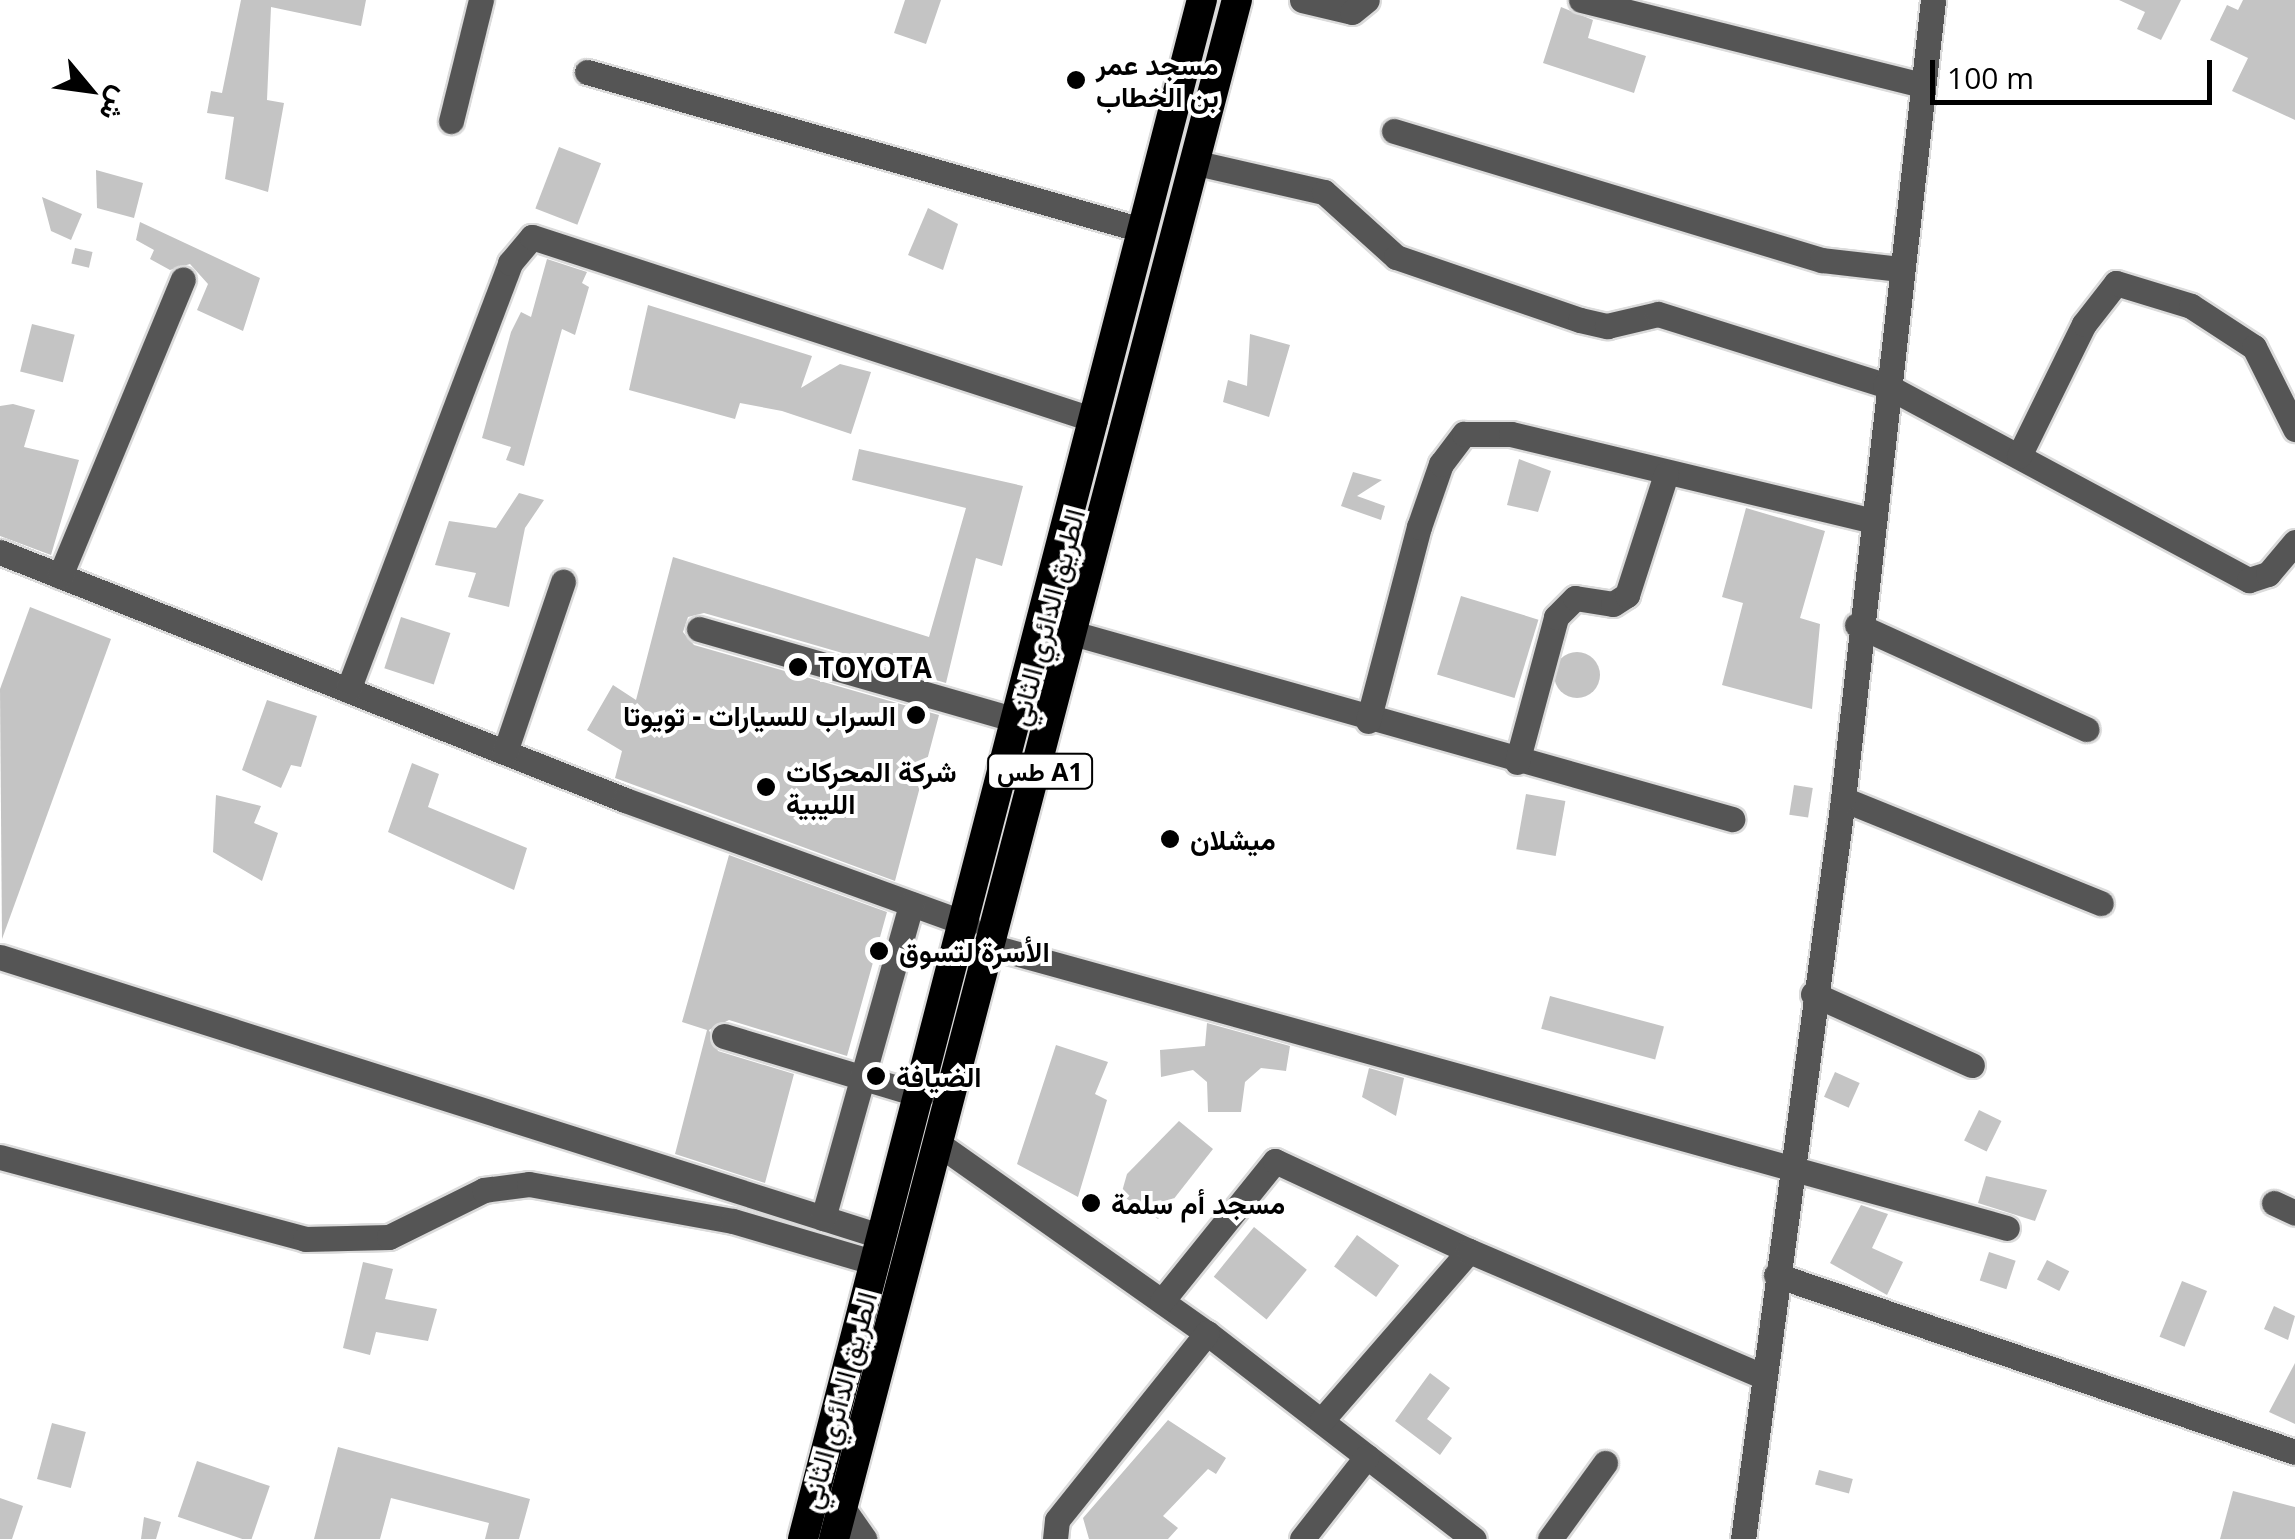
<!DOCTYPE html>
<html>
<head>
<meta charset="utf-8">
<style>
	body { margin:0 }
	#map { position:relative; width:2295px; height:1539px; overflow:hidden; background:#fff; font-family:"Open Sans",Vazirmatn,sans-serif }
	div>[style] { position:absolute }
	.building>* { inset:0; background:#c4c4c4; transform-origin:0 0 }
	.round { border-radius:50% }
	.roads { filter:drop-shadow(2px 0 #dbdbdb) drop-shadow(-2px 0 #dbdbdb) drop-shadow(0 2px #dbdbdb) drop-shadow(0 -2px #dbdbdb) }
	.minor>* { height:25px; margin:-12.5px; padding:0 12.5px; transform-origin:12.5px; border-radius:12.5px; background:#555 }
	.highway>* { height:30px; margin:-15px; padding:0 15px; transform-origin:15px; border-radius:15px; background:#000 }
	.dots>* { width:28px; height:28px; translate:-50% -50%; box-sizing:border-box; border:5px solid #fff; border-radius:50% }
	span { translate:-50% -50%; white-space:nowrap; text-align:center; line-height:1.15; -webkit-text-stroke:8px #fff; paint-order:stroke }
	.shield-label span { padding:2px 8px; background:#fff; border:2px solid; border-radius:8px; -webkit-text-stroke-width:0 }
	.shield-label { font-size:25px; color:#000; font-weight:700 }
	.poi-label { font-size:28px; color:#000; font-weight:700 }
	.left { translate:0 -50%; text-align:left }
	.right { translate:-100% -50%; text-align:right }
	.street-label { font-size:28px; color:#000 }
	.north { position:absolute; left:40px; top:40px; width:100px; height:100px; -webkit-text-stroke:8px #fff; paint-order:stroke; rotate:119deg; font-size:28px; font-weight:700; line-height:40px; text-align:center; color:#000 }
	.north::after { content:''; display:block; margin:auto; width:35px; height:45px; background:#000; clip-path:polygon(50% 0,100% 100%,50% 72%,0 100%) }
	.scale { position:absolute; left:1930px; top:60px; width:282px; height:45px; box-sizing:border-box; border:5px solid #000; border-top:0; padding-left:12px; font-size:30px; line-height:35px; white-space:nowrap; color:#000; -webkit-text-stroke:8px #fff; paint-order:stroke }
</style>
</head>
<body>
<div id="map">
	<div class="building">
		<i style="clip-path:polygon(241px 0,366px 0,361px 26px,271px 7px,267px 100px,284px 103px,268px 192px,225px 179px,234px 117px,207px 113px,211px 91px,222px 93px)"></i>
		<i style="clip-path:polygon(905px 0,941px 0,926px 44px,894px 33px)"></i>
		<i style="clip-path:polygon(2119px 0,2181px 0,2161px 40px,2137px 29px,2145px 12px)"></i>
		<i style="clip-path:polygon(2243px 0,2295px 0,2295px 120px,2232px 91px,2248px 58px,2210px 40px,2227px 5px,2238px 10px)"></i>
		<i style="clip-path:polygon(1561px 7px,1593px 20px,1588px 38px,1646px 56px,1634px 93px,1543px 63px)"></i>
		<i style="left:559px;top:147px;width:45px;height:66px;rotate:21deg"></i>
		<i style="clip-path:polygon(96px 170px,143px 183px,134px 218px,97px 208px)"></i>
		<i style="clip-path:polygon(42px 197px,82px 214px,71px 240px,51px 231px)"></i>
		<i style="clip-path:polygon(928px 208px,958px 224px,943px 270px,908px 255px)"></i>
		<i style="clip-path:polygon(140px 222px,260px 278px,243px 331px,197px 310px,208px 284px,190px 264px,170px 270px,150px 259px,154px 250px,136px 240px)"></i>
		<i style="left:75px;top:248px;width:18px;height:16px;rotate:13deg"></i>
		<i style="clip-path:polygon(547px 259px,587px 272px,582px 283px,589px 287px,575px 335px,562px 329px,524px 466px,506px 460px,511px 447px,482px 438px,511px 332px,521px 312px,531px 317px)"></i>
		<i style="clip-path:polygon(648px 305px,812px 356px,801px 388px,840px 364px,871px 372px,851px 434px,782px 411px,740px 403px,735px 419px,629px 390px)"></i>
		<i style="left:32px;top:324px;width:44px;height:49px;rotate:14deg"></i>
		<i style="clip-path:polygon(1250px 334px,1290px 345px,1269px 417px,1223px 402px,1228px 380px,1247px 386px)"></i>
		<i style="clip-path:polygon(13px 404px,35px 410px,24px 447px,79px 460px,51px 555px,0 536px,0 406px)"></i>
		<i style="clip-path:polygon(859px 449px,1023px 486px,1002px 566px,976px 558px,946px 683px,704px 613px,688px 617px,683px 632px,694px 645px,939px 715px,895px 881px,615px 778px,622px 751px,587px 730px,613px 685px,636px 700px,673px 557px,929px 637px,966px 508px,852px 480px)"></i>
		<i style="clip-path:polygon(1519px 459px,1551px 471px,1538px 512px,1507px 505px)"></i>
		<i style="clip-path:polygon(1353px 472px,1382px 480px,1357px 496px,1385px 506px,1381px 520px,1341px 506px)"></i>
		<i style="clip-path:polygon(519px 493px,544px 500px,525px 528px,509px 607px,468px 597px,476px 573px,435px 565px,449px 521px,496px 528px)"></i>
		<i style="clip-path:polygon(1746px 508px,1825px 531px,1800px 618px,1820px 624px,1812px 709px,1722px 685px,1743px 603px,1722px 597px)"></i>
		<i style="left:1461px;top:596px;width:81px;height:82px;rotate:17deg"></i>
		<i style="clip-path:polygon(30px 607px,111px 639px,2px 939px,0 689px)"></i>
		<i style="left:401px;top:617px;width:52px;height:54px;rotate:18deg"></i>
		<i class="round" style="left:1554px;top:652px;width:46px;height:46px"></i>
		<i style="clip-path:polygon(267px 700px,317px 716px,301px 767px,291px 765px,281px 788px,242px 770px)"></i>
		<i style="clip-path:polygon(412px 763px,439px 774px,428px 807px,527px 848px,514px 890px,388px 832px)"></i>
		<i style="left:1794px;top:785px;width:19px;height:30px;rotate:9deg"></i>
		<i style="left:1526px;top:794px;width:40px;height:56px;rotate:10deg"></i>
		<i style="clip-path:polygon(216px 795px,261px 806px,254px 823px,278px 833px,262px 881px,213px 852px)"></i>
		<i style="clip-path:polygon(729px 855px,887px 912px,847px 1056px,729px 1020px,709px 1030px,718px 1051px,794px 1074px,765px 1183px,675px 1154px,707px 1030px,682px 1022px)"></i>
		<i style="left:1550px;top:996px;width:118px;height:34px;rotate:15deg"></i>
		<i style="clip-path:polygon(1207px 1023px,1290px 1046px,1286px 1071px,1261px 1068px,1245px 1082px,1241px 1112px,1208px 1112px,1207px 1082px,1193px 1070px,1161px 1077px,1160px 1050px,1205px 1046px)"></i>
		<i style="clip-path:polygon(1056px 1045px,1108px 1062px,1095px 1094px,1107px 1100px,1078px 1197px,1017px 1164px)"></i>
		<i style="clip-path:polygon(1369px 1068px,1404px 1078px,1396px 1116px,1362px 1097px)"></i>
		<i style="left:1835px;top:1072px;width:27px;height:27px;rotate:24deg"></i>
		<i style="left:1979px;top:1110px;width:25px;height:34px;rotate:26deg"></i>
		<i style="clip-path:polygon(1179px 1121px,1213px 1149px,1158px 1219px,1121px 1195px,1127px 1174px)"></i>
		<i style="clip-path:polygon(1986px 1176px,2047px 1190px,2035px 1221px,1978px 1203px)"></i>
		<i style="clip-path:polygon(1861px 1205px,1888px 1214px,1872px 1248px,1903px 1262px,1887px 1295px,1830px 1263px)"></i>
		<i style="left:1254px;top:1227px;width:68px;height:64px;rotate:39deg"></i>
		<i style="left:1357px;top:1235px;width:52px;height:39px;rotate:36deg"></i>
		<i style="left:1989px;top:1252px;width:28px;height:30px;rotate:18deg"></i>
		<i style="left:2047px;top:1260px;width:25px;height:22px;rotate:27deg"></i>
		<i style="clip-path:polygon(363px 1262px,393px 1269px,385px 1299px,437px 1309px,428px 1341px,376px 1332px,370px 1355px,343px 1348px)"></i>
		<i style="left:2182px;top:1281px;width:27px;height:60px;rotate:22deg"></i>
		<i style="clip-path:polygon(2274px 1306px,2295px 1316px,2288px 1340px,2264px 1329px)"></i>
		<i style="clip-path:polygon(2295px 1363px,2295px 1424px,2269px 1412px)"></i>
		<i style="clip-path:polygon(1430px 1373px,1450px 1388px,1427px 1419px,1452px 1438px,1440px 1455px,1395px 1421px)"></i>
		<i style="clip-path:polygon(1168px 1420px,1226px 1458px,1216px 1474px,1208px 1469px,1163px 1516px,1178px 1528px,1168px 1539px,1089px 1539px,1083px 1518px)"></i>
		<i style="left:52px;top:1423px;width:35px;height:58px;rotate:15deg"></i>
		<i style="clip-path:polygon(338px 1447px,530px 1499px,519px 1539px,485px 1539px,489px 1523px,391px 1498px,380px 1539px,314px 1539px)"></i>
		<i style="left:197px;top:1461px;width:77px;height:59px;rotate:19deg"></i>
		<i style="left:1819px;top:1470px;width:35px;height:15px;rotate:15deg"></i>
		<i style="clip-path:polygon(2233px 1491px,2295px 1507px,2295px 1539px,2220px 1539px)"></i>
		<i style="clip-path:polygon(0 1498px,23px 1506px,12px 1539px,0 1539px)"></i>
		<i style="clip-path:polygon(144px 1517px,161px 1522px,156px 1539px,141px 1539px)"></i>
	</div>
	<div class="roads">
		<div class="minor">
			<i style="left:1302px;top:0;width:51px;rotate:13.5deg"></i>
			<i style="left:1352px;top:12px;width:19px;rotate:-39deg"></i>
			<i style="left:1581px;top:0;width:352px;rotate:14deg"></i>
			<i style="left:587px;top:72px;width:577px;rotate:15.89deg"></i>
			<i style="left:451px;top:121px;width:125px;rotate:-76.1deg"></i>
			<i style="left:1394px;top:131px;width:447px;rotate:16.8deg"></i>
			<i style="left:1822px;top:260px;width:79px;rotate:6.6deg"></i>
			<i style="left:1197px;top:163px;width:130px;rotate:12.9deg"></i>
			<i style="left:1324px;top:192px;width:97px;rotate:42.1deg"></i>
			<i style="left:1396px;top:257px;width:194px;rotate:18.9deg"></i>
			<i style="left:1580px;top:320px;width:28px;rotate:13deg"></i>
			<i style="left:1607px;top:326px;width:52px;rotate:-13.2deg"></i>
			<i style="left:1658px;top:314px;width:238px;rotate:17.4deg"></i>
			<i style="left:1885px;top:385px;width:413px;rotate:28.2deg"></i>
			<i style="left:2249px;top:580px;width:20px;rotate:-18deg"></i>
			<i style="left:2268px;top:574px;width:42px;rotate:-49.8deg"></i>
			<i style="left:2019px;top:456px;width:147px;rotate:-63.8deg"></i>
			<i style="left:2084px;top:324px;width:52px;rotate:-52deg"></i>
			<i style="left:2116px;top:283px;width:78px;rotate:17deg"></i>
			<i style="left:2191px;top:306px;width:75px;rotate:33.1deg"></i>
			<i style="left:2254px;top:347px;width:92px;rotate:63.4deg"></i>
			<i style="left:0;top:552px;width:672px;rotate:21.64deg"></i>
			<i style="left:625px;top:800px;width:364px;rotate:19.9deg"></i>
			<i style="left:60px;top:576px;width:321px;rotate:-67.5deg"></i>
			<i style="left:1857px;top:625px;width:252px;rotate:24.4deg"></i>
			<i style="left:699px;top:629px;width:333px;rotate:16deg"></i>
			<i style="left:1076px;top:634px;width:682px;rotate:15.75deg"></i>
			<i style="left:348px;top:690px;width:457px;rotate:-69.2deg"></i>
			<i style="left:510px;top:263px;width:34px;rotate:-50deg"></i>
			<i style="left:532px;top:237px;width:592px;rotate:18.01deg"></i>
			<i style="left:1368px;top:721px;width:201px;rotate:-75.3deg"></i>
			<i style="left:1419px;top:527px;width:67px;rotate:-70.8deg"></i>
			<i style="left:1441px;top:464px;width:38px;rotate:-53deg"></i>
			<i style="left:1464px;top:434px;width:47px"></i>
			<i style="left:1511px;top:434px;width:367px;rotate:13.5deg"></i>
			<i style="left:505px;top:752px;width:180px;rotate:-71.2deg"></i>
			<i style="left:1517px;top:762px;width:150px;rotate:-74.9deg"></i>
			<i style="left:1556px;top:617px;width:27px;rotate:-45deg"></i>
			<i style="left:1575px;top:598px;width:38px;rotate:9deg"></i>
			<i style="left:1613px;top:604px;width:17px;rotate:-33deg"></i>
			<i style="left:1627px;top:595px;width:127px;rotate:-72.1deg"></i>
			<i style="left:1843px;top:799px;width:278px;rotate:22deg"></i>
			<i style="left:993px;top:947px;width:1052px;rotate:15.49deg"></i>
			<i style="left:0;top:957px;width:926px;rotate:17.59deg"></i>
			<i style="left:1813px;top:994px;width:174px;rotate:24.1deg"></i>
			<i style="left:724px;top:1036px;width:206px;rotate:16.7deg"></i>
			<i style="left:940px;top:1145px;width:327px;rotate:35.2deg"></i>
			<i style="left:1207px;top:1333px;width:337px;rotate:37.7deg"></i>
			<i style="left:0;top:1157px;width:316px;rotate:15deg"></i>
			<i style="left:305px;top:1239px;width:84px;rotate:-1.4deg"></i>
			<i style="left:389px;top:1237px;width:106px;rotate:-26.3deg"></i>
			<i style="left:484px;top:1190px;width:45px;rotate:-7.6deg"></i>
			<i style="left:529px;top:1184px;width:207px;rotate:10.3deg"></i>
			<i style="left:733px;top:1221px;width:149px;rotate:16.4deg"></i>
			<i style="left:2274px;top:1203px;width:23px;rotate:25deg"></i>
			<i style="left:823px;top:1218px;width:326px;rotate:-74.3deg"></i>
			<i style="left:1776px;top:1275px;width:548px;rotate:18.83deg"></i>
			<i style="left:1162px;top:1301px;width:180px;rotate:-51.1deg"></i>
			<i style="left:1275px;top:1161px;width:214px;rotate:24.9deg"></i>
			<i style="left:1322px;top:1420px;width:224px;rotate:-49deg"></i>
			<i style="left:1469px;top:1251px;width:321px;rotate:23.1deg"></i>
			<i style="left:842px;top:1507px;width:39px;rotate:55deg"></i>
			<i style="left:1055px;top:1539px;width:19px;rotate:-84deg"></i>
			<i style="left:1057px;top:1520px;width:240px;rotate:-51.3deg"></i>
			<i style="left:1302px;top:1539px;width:105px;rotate:-51.9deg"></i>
			<i style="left:1550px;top:1539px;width:94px;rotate:-54.1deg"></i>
			<i style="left:1743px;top:1539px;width:747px;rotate:-82.3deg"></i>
			<i style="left:1843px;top:799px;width:804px;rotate:-83.57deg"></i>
		</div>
		<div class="highway">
			<i style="left:803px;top:1539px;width:1590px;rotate:-75.47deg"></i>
			<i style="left:834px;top:1539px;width:1591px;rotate:-75.33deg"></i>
		</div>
	</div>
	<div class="dots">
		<i style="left:1076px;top:80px;background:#000"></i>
		<i style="left:798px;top:667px;background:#000"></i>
		<i style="left:916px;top:715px;background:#000"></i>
		<i style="left:766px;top:787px;background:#000"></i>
		<i style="left:1170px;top:839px;background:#000"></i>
		<i style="left:879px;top:951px;background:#000"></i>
		<i style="left:876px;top:1076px;background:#000"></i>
		<i style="left:1091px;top:1203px;background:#000"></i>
	</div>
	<div class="shield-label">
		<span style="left:1040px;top:771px">طس A1</span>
	</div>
	<div class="poi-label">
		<span class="left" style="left:1096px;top:80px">مسجد عمر<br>بن الخطاب</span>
		<span class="left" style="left:818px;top:667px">TOYOTA</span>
		<span class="right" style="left:896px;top:715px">السراب للسيارات - تويوتا</span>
		<span class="left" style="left:786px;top:787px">شركة المحركات<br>الليبية</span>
		<span class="left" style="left:1190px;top:839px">ميشلان</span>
		<span class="left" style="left:899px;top:951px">الأسرة لتسوق</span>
		<span class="left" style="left:896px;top:1076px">الضيافة</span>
		<span class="left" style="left:1111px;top:1203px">مسجد أم سلمة</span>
	</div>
	<div class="street-label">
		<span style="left:1046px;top:617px;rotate:-75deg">الطريق الدائري الثاني</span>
		<span style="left:838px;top:1400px;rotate:-75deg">الطريق الدائري الثاني</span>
	</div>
	<div class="north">ش</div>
	<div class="scale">100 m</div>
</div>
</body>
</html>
